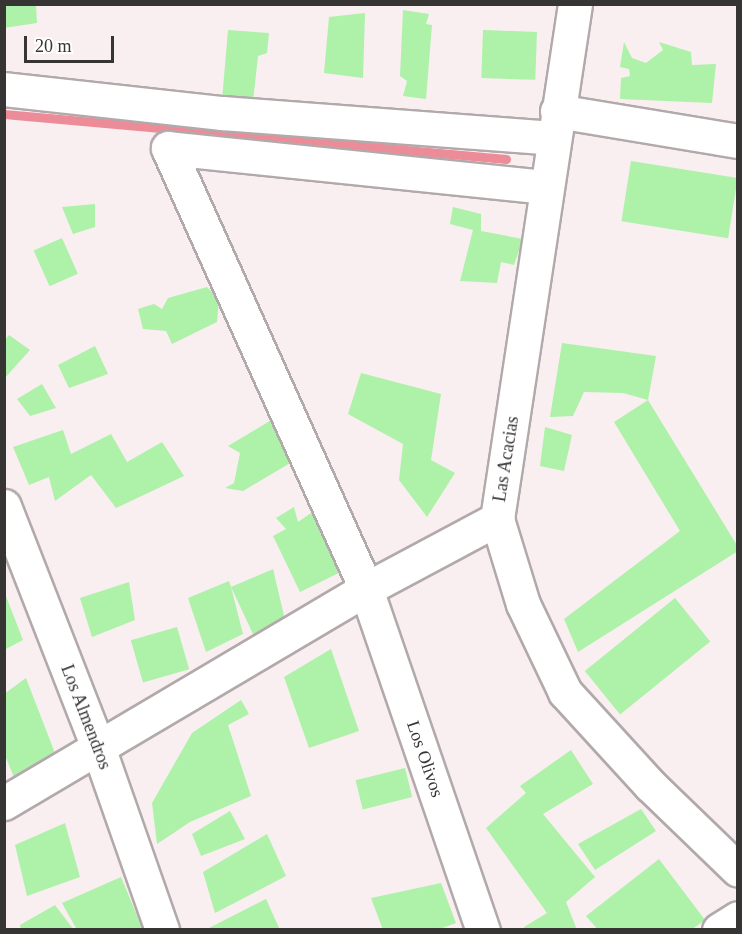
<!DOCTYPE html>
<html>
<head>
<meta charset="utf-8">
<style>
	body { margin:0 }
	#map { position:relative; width:742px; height:934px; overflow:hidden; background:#f9eff0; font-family:"Times New Roman",serif }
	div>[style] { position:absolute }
	.stream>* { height:9px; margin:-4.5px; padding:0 4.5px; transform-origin:4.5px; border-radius:4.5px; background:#ed8c99 }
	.building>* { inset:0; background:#aef1a8; transform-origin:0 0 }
	.roads { filter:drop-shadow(2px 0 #b2a9aa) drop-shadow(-2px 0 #b2a9aa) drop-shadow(0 2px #b2a9aa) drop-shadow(0 -2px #b2a9aa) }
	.minor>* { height:33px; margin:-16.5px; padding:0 16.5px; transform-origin:16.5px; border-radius:16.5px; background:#fff }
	span { translate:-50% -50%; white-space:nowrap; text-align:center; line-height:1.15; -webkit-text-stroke:6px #fff; paint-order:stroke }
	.street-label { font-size:18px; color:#373434 }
	.frame { position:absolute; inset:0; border:6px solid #373434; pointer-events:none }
	.scale { position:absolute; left:24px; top:36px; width:90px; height:27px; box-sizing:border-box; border:3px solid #373434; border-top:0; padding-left:8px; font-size:18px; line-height:21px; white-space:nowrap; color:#373434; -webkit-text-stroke:4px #fff; paint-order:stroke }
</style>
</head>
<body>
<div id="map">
	<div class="stream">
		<i style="left:4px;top:114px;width:504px;rotate:5.12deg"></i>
	</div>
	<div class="building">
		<i style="clip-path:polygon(4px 4px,36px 4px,37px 23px,4px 28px)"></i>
		<i style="clip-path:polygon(403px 10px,429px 14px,426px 24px,432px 25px,426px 99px,403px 96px,407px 81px,400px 76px)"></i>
		<i style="clip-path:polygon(365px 13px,363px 78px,324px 73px,329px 17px)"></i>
		<i style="clip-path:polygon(228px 30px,269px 33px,267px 53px,258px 56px,253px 102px,222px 100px)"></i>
		<i style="left:483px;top:30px;width:54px;height:48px;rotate:2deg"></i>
		<i style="clip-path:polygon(624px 42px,632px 58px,646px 63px,663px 50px,659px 42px,691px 52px,692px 65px,716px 64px,712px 103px,620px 99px,621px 78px,630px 76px,629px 69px,620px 67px)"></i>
		<i style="left:631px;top:161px;width:108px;height:61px;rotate:9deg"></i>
		<i style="clip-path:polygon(95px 204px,95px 227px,73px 234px,62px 207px)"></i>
		<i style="clip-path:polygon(453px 207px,481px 214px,481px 231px,523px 239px,514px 265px,501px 262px,497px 283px,460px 281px,473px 230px,450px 224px)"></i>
		<i style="left:62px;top:238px;width:39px;height:31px;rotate:66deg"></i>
		<i style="clip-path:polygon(207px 287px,219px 299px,217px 322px,172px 344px,166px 331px,143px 329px,138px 309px,154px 304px,162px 309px,168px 298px)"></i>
		<i style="clip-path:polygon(9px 335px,30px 350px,4px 379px,4px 341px)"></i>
		<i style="clip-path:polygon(562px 343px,656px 356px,648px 400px,738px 547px,738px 551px,578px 652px,564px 619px,680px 531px,614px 422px,648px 400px,623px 393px,584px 392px,573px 416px,550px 417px)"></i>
		<i style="clip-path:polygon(95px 346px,108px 374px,69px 388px,58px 365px)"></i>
		<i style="clip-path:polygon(361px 373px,441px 394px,431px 460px,455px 473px,427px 517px,399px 480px,403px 444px,348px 414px)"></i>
		<i style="clip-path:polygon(42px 384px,56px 408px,30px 416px,17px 399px)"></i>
		<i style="clip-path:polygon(278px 416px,297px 459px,243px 491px,225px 488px,234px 483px,240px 453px,228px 446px)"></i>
		<i style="clip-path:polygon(545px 427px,572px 435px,564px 471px,540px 466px)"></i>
		<i style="clip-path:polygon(63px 430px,71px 454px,111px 434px,127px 462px,162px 442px,184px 476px,116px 508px,91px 475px,55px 501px,49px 477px,29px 485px,13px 447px)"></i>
		<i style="clip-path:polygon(294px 507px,298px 522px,314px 511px,343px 571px,300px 592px,273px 536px,286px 529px,276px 518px)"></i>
		<i style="clip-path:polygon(273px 569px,285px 620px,253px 634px,231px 587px,243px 634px,206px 652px,188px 598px,229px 581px,231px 587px)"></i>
		<i style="clip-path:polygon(129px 582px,135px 620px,92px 637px,80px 598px)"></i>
		<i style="clip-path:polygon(4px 591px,23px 640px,4px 650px)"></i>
		<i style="left:675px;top:598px;width:56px;height:116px;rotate:51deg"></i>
		<i style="left:177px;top:627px;width:44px;height:48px;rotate:74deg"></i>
		<i style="clip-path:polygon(331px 649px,359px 731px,309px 748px,284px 677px)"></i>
		<i style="clip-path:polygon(26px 678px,58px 761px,16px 782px,4px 753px,4px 694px)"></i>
		<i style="clip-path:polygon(241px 700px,249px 714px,228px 725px,251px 796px,190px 822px,157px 844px,152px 803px,192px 733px)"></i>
		<i style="clip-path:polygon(571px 750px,593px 784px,543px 814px,595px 877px,566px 902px,577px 930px,525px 930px,524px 927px,547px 913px,486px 828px,526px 793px,520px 786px)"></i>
		<i style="left:405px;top:768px;width:30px;height:51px;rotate:76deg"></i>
		<i style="clip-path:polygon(641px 809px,656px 831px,595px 870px,578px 844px)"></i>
		<i style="clip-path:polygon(230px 811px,245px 839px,201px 856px,192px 834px)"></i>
		<i style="clip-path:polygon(65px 823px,80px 877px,27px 896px,15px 845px)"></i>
		<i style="clip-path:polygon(267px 834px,286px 876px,215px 913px,203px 872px)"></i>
		<i style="clip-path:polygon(659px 859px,705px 920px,691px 930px,598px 930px,586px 916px)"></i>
		<i style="clip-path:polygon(121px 877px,143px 930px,77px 930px,62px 903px)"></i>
		<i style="clip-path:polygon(441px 883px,456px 923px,437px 930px,383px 930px,371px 898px)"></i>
		<i style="clip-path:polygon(266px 899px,280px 930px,205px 930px)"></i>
		<i style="clip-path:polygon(55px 905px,74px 930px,21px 930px,20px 925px)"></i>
	</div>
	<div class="roads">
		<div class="minor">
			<i style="left:575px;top:4px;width:521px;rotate:98.61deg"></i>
			<i style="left:497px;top:519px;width:89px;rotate:73deg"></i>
			<i style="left:523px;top:604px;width:98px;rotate:64.5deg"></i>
			<i style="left:565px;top:692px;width:126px;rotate:47.6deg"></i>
			<i style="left:650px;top:785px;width:122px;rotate:44deg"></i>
			<i style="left:4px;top:89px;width:219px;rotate:6.3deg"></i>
			<i style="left:222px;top:113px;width:332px;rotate:4.3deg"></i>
			<i style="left:557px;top:111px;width:183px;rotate:9.4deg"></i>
			<i style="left:168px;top:148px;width:483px;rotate:65.8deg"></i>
			<i style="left:366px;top:589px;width:361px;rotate:71.1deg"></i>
			<i style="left:168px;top:148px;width:379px;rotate:5.9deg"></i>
			<i style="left:4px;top:506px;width:259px;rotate:68.7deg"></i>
			<i style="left:98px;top:747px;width:194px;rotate:70.7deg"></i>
			<i style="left:4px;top:803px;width:421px;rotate:-30.6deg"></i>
			<i style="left:366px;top:589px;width:149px;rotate:-28.1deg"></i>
			<i style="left:719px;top:930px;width:22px;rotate:-32deg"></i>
		</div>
	</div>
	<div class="street-label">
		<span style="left:506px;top:459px;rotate:-81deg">Las Acacias</span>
		<span style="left:86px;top:717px;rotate:69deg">Los Almendros</span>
		<span style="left:425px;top:759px;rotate:71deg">Los Olivos</span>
	</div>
	<div class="frame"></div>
	<div class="scale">20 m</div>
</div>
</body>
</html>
